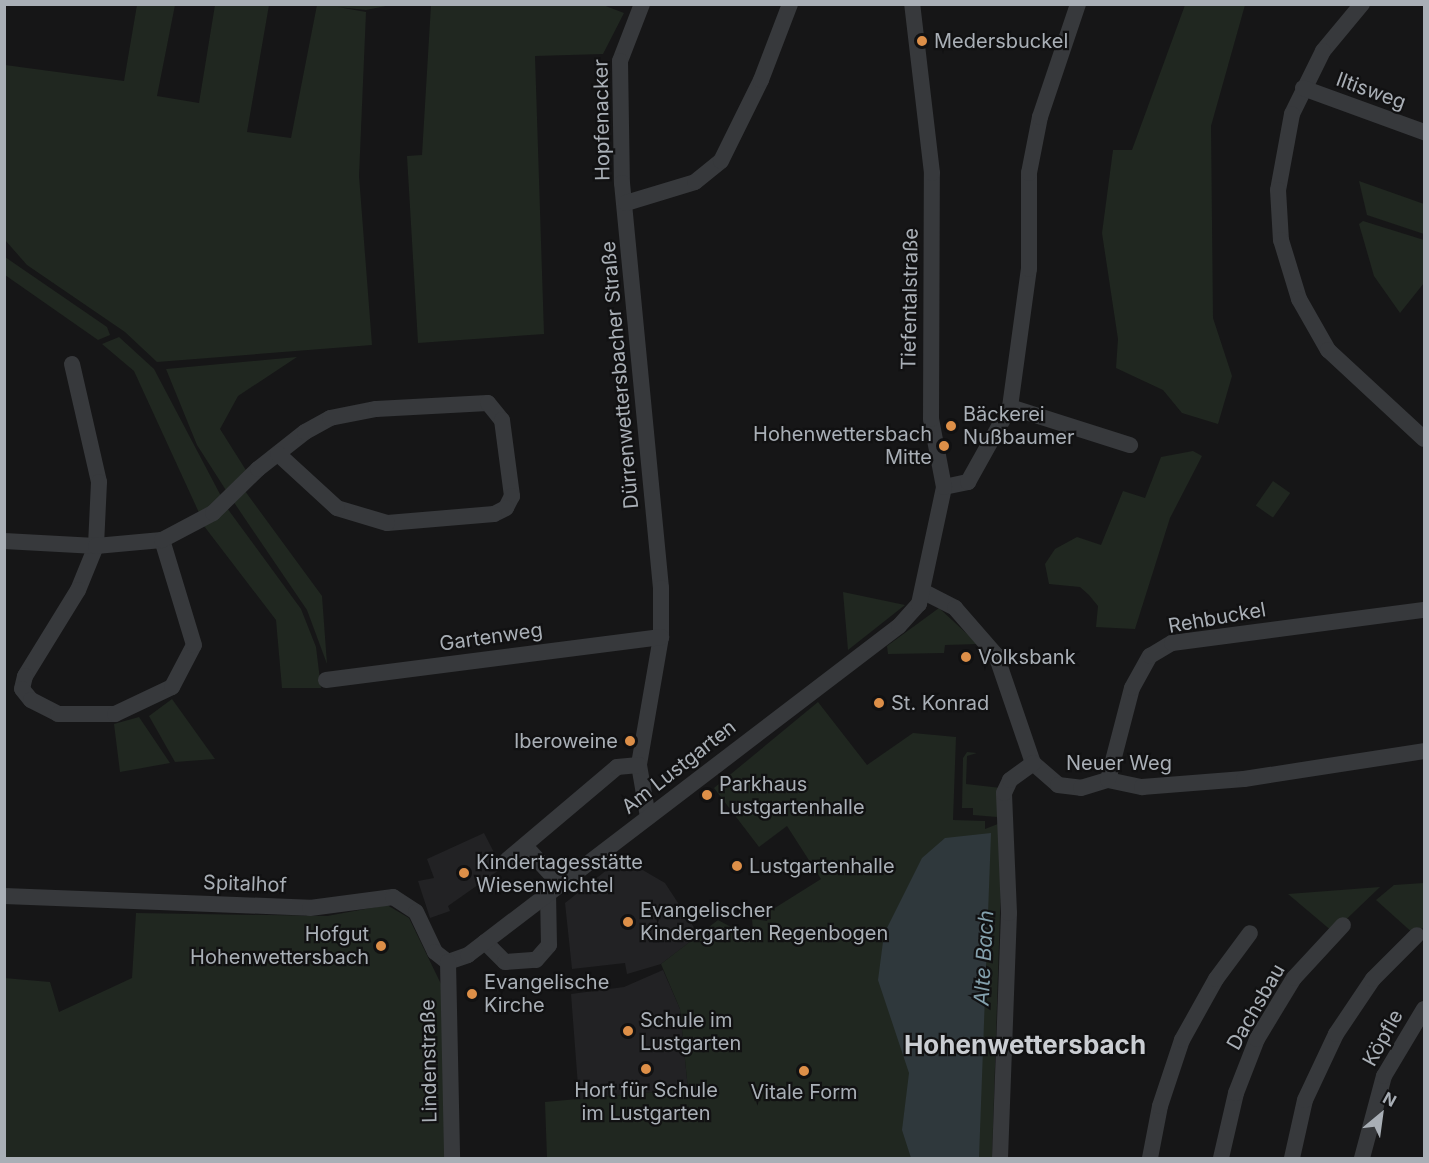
<!DOCTYPE html>
<html>
<head>
<meta charset="utf-8">
<style>
	body { margin:0 }
	#map { position:relative; width:1429px; height:1163px; overflow:hidden; background:#161617; font-family:Inter,sans-serif }
	div>[style] { position:absolute }
	.built>* { inset:0; background:#222224 }
	.green>* { inset:0; background:#202720; transform-origin:0 0 }
	.water>* { inset:0; background:#2f383c }
	.minor>* { height:16px; margin:-8px; padding:0 8px; transform-origin:8px; border-radius:8px; background:#37393c }
	.dots>* { width:16px; height:16px; translate:-50% -50%; box-sizing:border-box; border:3px solid #111112; border-radius:50% }
	span { translate:-50% -50%; white-space:nowrap; text-align:center; line-height:1.15; -webkit-text-stroke:4.5px #111112; paint-order:stroke }
	.poi-label { font-size:20px; color:#a9afb6 }
	.left { translate:0 -50%; text-align:left }
	.right { translate:-100% -50%; text-align:right }
	.street-label { font-size:20px; color:#a9afb6 }
	.water-label { font-size:21px; color:#84a1ad; font-style:italic }
	.district-label { font-size:26px; color:#cacdd2; font-weight:700 }
	.frame { position:absolute; inset:0; border:6px solid #a9afb6; pointer-events:none }
	.north { position:absolute; left:1351px; top:1085px; width:60px; height:60px; -webkit-text-stroke:4px #111112; paint-order:stroke; rotate:29deg; font-size:16px; font-weight:700; line-height:24px; text-align:center; color:#a9afb6 }
	.north::after { content:''; display:block; margin:auto; width:21px; height:27px; background:#a9afb6; clip-path:polygon(50% 0,100% 100%,50% 72%,0 100%) }
</style>
</head>
<body>
<div id="map">
	<div class="built">
		<i style="clip-path:polygon(484px 833px,502px 868px,448px 906px,450px 911px,430px 918px,418px 881px,434px 878px,427px 859px)"></i>
		<i style="clip-path:polygon(622px 858px,665px 883px,699px 935px,661px 964px,627px 974px,625px 963px,572px 969px,565px 903px)"></i>
		<i style="clip-path:polygon(663px 970px,680px 1009px,688px 1089px,579px 1099px,571px 994px,624px 987px)"></i>
	</div>
	<div class="green">
		<i style="clip-path:polygon(137px 5px,175px 5px,157px 96px,199px 103px,215px 5px,269px 5px,247px 132px,291px 138px,317px 5px,391px 5px,366px 10px,338px 7px,366px 12px,359px 176px,372px 345px,157px 362px,125px 332px,27px 265px,5px 240px,5px 65px,124px 81px)"></i>
		<i style="clip-path:polygon(603px 5px,624px 13px,603px 54px,535px 56px,544px 334px,418px 343px,407px 156px,422px 155px,431px 5px)"></i>
		<i style="clip-path:polygon(1185px 5px,1245px 5px,1211px 126px,1213px 318px,1232px 376px,1218px 424px,1182px 413px,1163px 390px,1116px 368px,1118px 339px,1102px 233px,1113px 150px,1132px 150px)"></i>
		<i style="clip-path:polygon(1359px 181px,1424px 204px,1424px 234px,1367px 215px)"></i>
		<i style="clip-path:polygon(1363px 221px,1424px 240px,1424px 283px,1400px 313px,1374px 276px,1359px 224px)"></i>
		<i style="clip-path:polygon(5px 257px,107px 327px,110px 335px,98px 340px,5px 275px)"></i>
		<i style="clip-path:polygon(119px 337px,154px 369px,222px 498px,201px 517px,134px 371px,102px 344px)"></i>
		<i style="clip-path:polygon(297px 357px,238px 396px,220px 429px,249px 475px,229px 495px,197px 445px,166px 369px)"></i>
		<i style="clip-path:polygon(1193px 451px,1202px 456px,1170px 518px,1135px 629px,1096px 627px,1098px 606px,1089px 595px,1080px 587px,1049px 584px,1045px 564px,1055px 549px,1077px 537px,1101px 545px,1123px 491px,1145px 498px,1161px 457px)"></i>
		<i style="left:1273px;top:481px;width:21px;height:30px;rotate:35deg"></i>
		<i style="clip-path:polygon(245px 491px,322px 596px,327px 664px,307px 610px,233px 501px)"></i>
		<i style="clip-path:polygon(227px 508px,301px 609px,316px 647px,321px 688px,282px 688px,276px 620px,204px 526px)"></i>
		<i style="clip-path:polygon(843px 592px,905px 605px,848px 650px)"></i>
		<i style="clip-path:polygon(939px 608px,978px 644px,945px 645px,944px 653px,888px 654px,887px 646px)"></i>
		<i style="clip-path:polygon(172px 699px,215px 759px,175px 762px,149px 716px)"></i>
		<i style="clip-path:polygon(818px 702px,867px 765px,913px 733px,956px 737px,953px 820px,985px 821px,985px 829px,1003px 822px,992px 1158px,547px 1158px,545px 1102px,688px 1089px,680px 1009px,661px 964px,718px 920px,746px 935px,753px 931px,752px 919px,767px 921px,770px 911px,821px 879px,787px 826px,759px 847px,714px 788px)"></i>
		<i style="clip-path:polygon(139px 717px,170px 763px,120px 772px,114px 724px)"></i>
		<i style="clip-path:polygon(967px 752px,977px 753px,967px 756px,966px 784px,1001px 788px,997px 817px,973px 815px,973px 808px,962px 808px,963px 758px)"></i>
		<i style="clip-path:polygon(1424px 883px,1424px 927px,1415px 935px,1376px 900px,1394px 885px)"></i>
		<i style="clip-path:polygon(1380px 887px,1333px 932px,1288px 894px)"></i>
		<i style="clip-path:polygon(387px 905px,409px 918px,441px 984px,447px 1158px,5px 1158px,4px 978px,50px 982px,59px 1012px,132px 978px,136px 913px,327px 916px)"></i>
	</div>
	<div class="water">
		<i style="clip-path:polygon(991px 833px,979px 1158px,911px 1158px,902px 1130px,909px 1073px,878px 980px,884px 934px,922px 858px,945px 838px)"></i>
	</div>
	<div class="minor">
		<i style="left:642px;top:4px;width:61px;rotate:111.1deg"></i>
		<i style="left:620px;top:61px;width:122px;rotate:89.1deg"></i>
		<i style="left:622px;top:183px;width:407px;rotate:84.5deg"></i>
		<i style="left:661px;top:588px;width:49px;rotate:90deg"></i>
		<i style="left:661px;top:637px;width:130px;rotate:99.8deg"></i>
		<i style="left:639px;top:765px;width:53px;rotate:80.2deg"></i>
		<i style="left:1362px;top:4px;width:61px;rotate:129.7deg"></i>
		<i style="left:1323px;top:51px;width:70px;rotate:116.2deg"></i>
		<i style="left:1292px;top:114px;width:77px;rotate:100.4deg"></i>
		<i style="left:1278px;top:190px;width:50px;rotate:86.6deg"></i>
		<i style="left:1281px;top:240px;width:62px;rotate:73deg"></i>
		<i style="left:1299px;top:299px;width:59px;rotate:60.4deg"></i>
		<i style="left:1328px;top:350px;width:131px;rotate:42.8deg"></i>
		<i style="left:1303px;top:88px;width:129px;rotate:20deg"></i>
		<i style="left:626px;top:203px;width:72px;rotate:-16.9deg"></i>
		<i style="left:695px;top:182px;width:33px;rotate:-39deg"></i>
		<i style="left:721px;top:161px;width:90px;rotate:-63.7deg"></i>
		<i style="left:761px;top:80px;width:81px;rotate:-69.1deg"></i>
		<i style="left:72px;top:364px;width:121px;rotate:77.1deg"></i>
		<i style="left:99px;top:482px;width:64px;rotate:92.7deg"></i>
		<i style="left:96px;top:546px;width:48px;rotate:112.2deg"></i>
		<i style="left:78px;top:590px;width:101px;rotate:121.6deg"></i>
		<i style="left:25px;top:676px;width:13px;rotate:103deg"></i>
		<i style="left:22px;top:689px;width:14px;rotate:51deg"></i>
		<i style="left:31px;top:700px;width:30px;rotate:27deg"></i>
		<i style="left:58px;top:714px;width:57px"></i>
		<i style="left:115px;top:714px;width:63px;rotate:-25.3deg"></i>
		<i style="left:172px;top:687px;width:47px;rotate:-62.4deg"></i>
		<i style="left:194px;top:645px;width:110px;rotate:-106.9deg"></i>
		<i style="left:1010px;top:407px;width:126px;rotate:17.6deg"></i>
		<i style="left:944px;top:487px;width:25px;rotate:-12deg"></i>
		<i style="left:968px;top:482px;width:86px;rotate:-60.8deg"></i>
		<i style="left:1010px;top:407px;width:139px;rotate:-82.2deg"></i>
		<i style="left:1029px;top:269px;width:96px;rotate:-90deg"></i>
		<i style="left:1029px;top:173px;width:57px;rotate:-78.9deg"></i>
		<i style="left:1040px;top:117px;width:119px;rotate:-71.4deg"></i>
		<i style="left:4px;top:541px;width:92px;rotate:3.1deg"></i>
		<i style="left:96px;top:546px;width:66px;rotate:-5.2deg"></i>
		<i style="left:162px;top:540px;width:58px;rotate:-27.9deg"></i>
		<i style="left:213px;top:513px;width:63px;rotate:-44.4deg"></i>
		<i style="left:258px;top:469px;width:60px;rotate:-38.2deg"></i>
		<i style="left:305px;top:432px;width:29px;rotate:-29deg"></i>
		<i style="left:330px;top:418px;width:47px;rotate:-11.1deg"></i>
		<i style="left:376px;top:409px;width:112px;rotate:-3.1deg"></i>
		<i style="left:488px;top:403px;width:22px;rotate:51deg"></i>
		<i style="left:502px;top:420px;width:77px;rotate:82.5deg"></i>
		<i style="left:512px;top:496px;width:13px;rotate:117deg"></i>
		<i style="left:506px;top:508px;width:13px;rotate:153deg"></i>
		<i style="left:494px;top:514px;width:107px;rotate:175.2deg"></i>
		<i style="left:387px;top:523px;width:52px;rotate:-163.3deg"></i>
		<i style="left:337px;top:508px;width:80px;rotate:-137.5deg"></i>
		<i style="left:924px;top:592px;width:35px;rotate:27deg"></i>
		<i style="left:955px;top:608px;width:62px;rotate:48.9deg"></i>
		<i style="left:996px;top:655px;width:114px;rotate:71.1deg"></i>
		<i style="left:1033px;top:763px;width:33px;rotate:41deg"></i>
		<i style="left:1058px;top:785px;width:23px;rotate:7deg"></i>
		<i style="left:1081px;top:788px;width:28px;rotate:-17deg"></i>
		<i style="left:1108px;top:780px;width:35px;rotate:12deg"></i>
		<i style="left:1142px;top:787px;width:102px;rotate:-4.5deg"></i>
		<i style="left:1244px;top:779px;width:182px;rotate:-8.8deg"></i>
		<i style="left:326px;top:680px;width:338px;rotate:-7.3deg"></i>
		<i style="left:1108px;top:780px;width:95px;rotate:-75.4deg"></i>
		<i style="left:1132px;top:688px;width:37px;rotate:-61deg"></i>
		<i style="left:1150px;top:656px;width:26px;rotate:-31deg"></i>
		<i style="left:1172px;top:643px;width:254px;rotate:-7.5deg"></i>
		<i style="left:525px;top:846px;width:52px;rotate:47.4deg"></i>
		<i style="left:507px;top:860px;width:144px;rotate:-40.2deg"></i>
		<i style="left:617px;top:767px;width:22px;rotate:-5deg"></i>
		<i style="left:4px;top:896px;width:306px;rotate:2.2deg"></i>
		<i style="left:310px;top:908px;width:84px;rotate:-7.5deg"></i>
		<i style="left:393px;top:897px;width:27px;rotate:33deg"></i>
		<i style="left:416px;top:912px;width:44px;rotate:64.6deg"></i>
		<i style="left:435px;top:952px;width:16px;rotate:38deg"></i>
		<i style="left:485px;top:942px;width:28px;rotate:45deg"></i>
		<i style="left:505px;top:962px;width:31px;rotate:-4deg"></i>
		<i style="left:536px;top:960px;width:20px;rotate:-49deg"></i>
		<i style="left:549px;top:945px;width:51px;rotate:-91.1deg"></i>
		<i style="left:448px;top:962px;width:21px;rotate:-19deg"></i>
		<i style="left:468px;top:955px;width:542px;rotate:-37.36deg"></i>
		<i style="left:899px;top:626px;width:30px;rotate:-48deg"></i>
		<i style="left:919px;top:604px;width:120px;rotate:-77.9deg"></i>
		<i style="left:944px;top:487px;width:69px;rotate:-100.8deg"></i>
		<i style="left:931px;top:419px;width:246px;rotate:-89.8deg"></i>
		<i style="left:932px;top:173px;width:170px;rotate:-96.7deg"></i>
		<i style="left:448px;top:962px;width:196px;rotate:88.8deg"></i>
		<i style="left:1000px;top:1158px;width:245px;rotate:-87.9deg"></i>
		<i style="left:1009px;top:913px;width:120px;rotate:-92.4deg"></i>
		<i style="left:1004px;top:793px;width:14px;rotate:-65deg"></i>
		<i style="left:1010px;top:780px;width:29px;rotate:-36deg"></i>
		<i style="left:1150px;top:1158px;width:53px;rotate:-79.1deg"></i>
		<i style="left:1160px;top:1106px;width:70px;rotate:-71.6deg"></i>
		<i style="left:1182px;top:1040px;width:70px;rotate:-60.9deg"></i>
		<i style="left:1216px;top:979px;width:57px;rotate:-53.5deg"></i>
		<i style="left:1221px;top:1158px;width:67px;rotate:-77deg"></i>
		<i style="left:1236px;top:1093px;width:58px;rotate:-68.7deg"></i>
		<i style="left:1257px;top:1039px;width:71px;rotate:-58.8deg"></i>
		<i style="left:1294px;top:978px;width:72px;rotate:-47.2deg"></i>
		<i style="left:1292px;top:1158px;width:59px;rotate:-77.4deg"></i>
		<i style="left:1305px;top:1100px;width:73px;rotate:-64.8deg"></i>
		<i style="left:1336px;top:1034px;width:66px;rotate:-56.1deg"></i>
		<i style="left:1373px;top:979px;width:62px;rotate:-45deg"></i>
		<i style="left:1362px;top:1158px;width:85px;rotate:-75deg"></i>
		<i style="left:1384px;top:1076px;width:78px;rotate:-59.2deg"></i>
	</div>
	<div class="dots">
		<i style="left:922px;top:41px;background:#dd8f48"></i>
		<i style="left:951px;top:426px;background:#dd8f48"></i>
		<i style="left:944px;top:446px;background:#dd8f48"></i>
		<i style="left:966px;top:657px;background:#dd8f48"></i>
		<i style="left:879px;top:703px;background:#dd8f48"></i>
		<i style="left:630px;top:741px;background:#dd8f48"></i>
		<i style="left:707px;top:795px;background:#dd8f48"></i>
		<i style="left:737px;top:866px;background:#dd8f48"></i>
		<i style="left:464px;top:873px;background:#dd8f48"></i>
		<i style="left:628px;top:922px;background:#dd8f48"></i>
		<i style="left:381px;top:946px;background:#dd8f48"></i>
		<i style="left:472px;top:994px;background:#dd8f48"></i>
		<i style="left:628px;top:1031px;background:#dd8f48"></i>
		<i style="left:646px;top:1069px;background:#dd8f48"></i>
		<i style="left:804px;top:1071px;background:#dd8f48"></i>
	</div>
	<div class="poi-label">
		<span class="left" style="left:934px;top:41px">Medersbuckel</span>
		<span class="left" style="left:963px;top:426px">Bäckerei<br>Nußbaumer</span>
		<span class="right" style="left:932px;top:446px">Hohenwettersbach<br>Mitte</span>
		<span class="left" style="left:978px;top:657px">Volksbank</span>
		<span class="left" style="left:891px;top:703px">St. Konrad</span>
		<span class="right" style="left:618px;top:741px">Iberoweine</span>
		<span class="left" style="left:719px;top:796px">Parkhaus<br>Lustgartenhalle</span>
		<span class="left" style="left:476px;top:874px">Kindertagesstätte<br>Wiesenwichtel</span>
		<span class="left" style="left:749px;top:866px">Lustgartenhalle</span>
		<span class="left" style="left:640px;top:922px">Evangelischer<br>Kindergarten Regenbogen</span>
		<span class="right" style="left:369px;top:946px">Hofgut<br>Hohenwettersbach</span>
		<span class="left" style="left:484px;top:994px">Evangelische<br>Kirche</span>
		<span class="left" style="left:640px;top:1032px">Schule im<br>Lustgarten</span>
		<span style="left:646px;top:1102px">Hort für Schule<br>im Lustgarten</span>
		<span style="left:804px;top:1092px">Vitale Form</span>
	</div>
	<div class="street-label">
		<span style="left:1371px;top:91px;rotate:20deg">Iltisweg</span>
		<span style="left:602px;top:120px;rotate:-91deg">Hopfenacker</span>
		<span style="left:910px;top:299px;rotate:-89deg">Tiefentalstraße</span>
		<span style="left:620px;top:375px;rotate:-95deg">Dürrenwettersbacher Straße</span>
		<span style="left:1217px;top:618px;rotate:-10deg">Rehbuckel</span>
		<span style="left:491px;top:637px;rotate:-8deg">Gartenweg</span>
		<span style="left:1119px;top:763px">Neuer Weg</span>
		<span style="left:679px;top:767px;rotate:-38deg">Am Lustgarten</span>
		<span style="left:245px;top:884px;rotate:2deg">Spitalhof</span>
		<span style="left:1256px;top:1007px;rotate:-60deg">Dachsbau</span>
		<span style="left:1383px;top:1038px;rotate:-61deg">Köpfle</span>
		<span style="left:429px;top:1061px;rotate:-91deg">Lindenstraße</span>
	</div>
	<div class="water-label">
		<span style="left:984px;top:958px;rotate:-87deg">Alte Bach</span>
	</div>
	<div class="district-label">
		<span style="left:1025px;top:1045px">Hohenwettersbach</span>
	</div>
	<div class="frame"></div>
	<div class="north">N</div>
</div>
</body>
</html>
